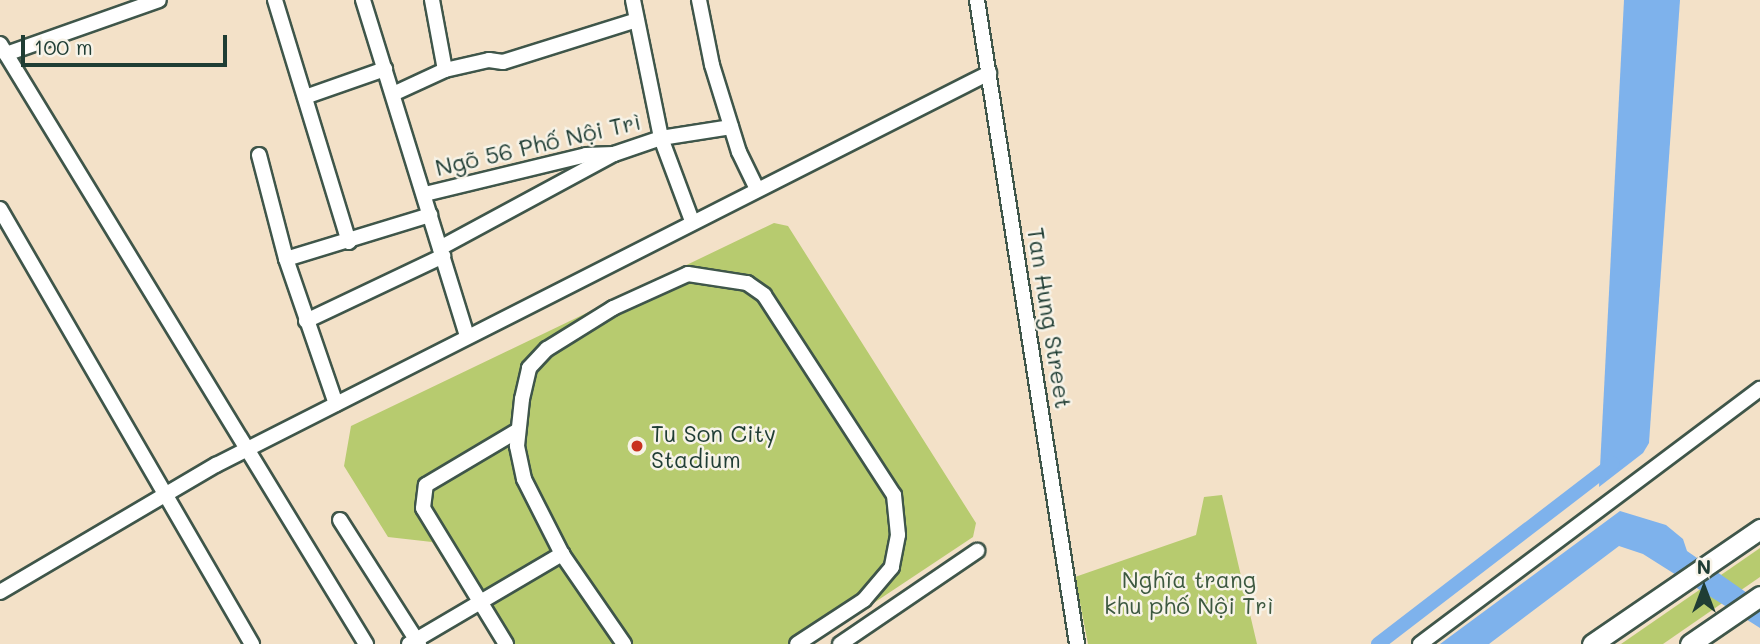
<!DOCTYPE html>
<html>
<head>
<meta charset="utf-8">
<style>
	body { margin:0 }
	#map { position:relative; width:1760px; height:644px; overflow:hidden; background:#f3e1c8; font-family:Mali,sans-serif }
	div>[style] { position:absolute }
	.green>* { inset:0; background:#b7cb6f }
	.water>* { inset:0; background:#7eb2ec }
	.canal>* { height:14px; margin:-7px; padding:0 7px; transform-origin:7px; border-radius:7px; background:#7eb2ec }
	.roads { filter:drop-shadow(2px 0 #3f564a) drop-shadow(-2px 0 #3f564a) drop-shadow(0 2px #3f564a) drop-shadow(0 -2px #3f564a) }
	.minor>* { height:14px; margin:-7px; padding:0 7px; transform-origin:7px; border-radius:7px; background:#fff }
	.highway>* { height:19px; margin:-9.5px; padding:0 9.5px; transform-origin:9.5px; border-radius:9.5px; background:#fff }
	.dots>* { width:19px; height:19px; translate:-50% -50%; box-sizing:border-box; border:4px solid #f7f3e8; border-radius:50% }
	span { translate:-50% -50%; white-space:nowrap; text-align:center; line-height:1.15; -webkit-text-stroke:5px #f7f3e8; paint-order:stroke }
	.street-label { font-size:23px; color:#1f3d34 }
	.poi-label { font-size:23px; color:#1f3d34 }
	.left { translate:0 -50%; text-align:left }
	.park-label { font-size:23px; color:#3d5940 }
	.north { position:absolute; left:1669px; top:553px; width:70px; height:70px; -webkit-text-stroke:5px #f7f3e8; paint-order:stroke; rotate:0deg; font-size:19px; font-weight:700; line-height:28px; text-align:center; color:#1f3d34 }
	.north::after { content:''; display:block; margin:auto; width:24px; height:32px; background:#1f3d34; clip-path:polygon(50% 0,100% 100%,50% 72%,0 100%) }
	.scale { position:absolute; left:21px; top:35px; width:206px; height:32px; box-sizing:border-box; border:4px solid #1f3d34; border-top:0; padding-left:9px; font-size:21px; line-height:24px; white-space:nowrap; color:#1f3d34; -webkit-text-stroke:5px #f7f3e8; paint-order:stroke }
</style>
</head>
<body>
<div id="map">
	<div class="green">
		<i style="clip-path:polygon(774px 223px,788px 226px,976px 523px,973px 537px,812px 644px,498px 644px,432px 542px,388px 537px,344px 466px,351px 426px)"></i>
		<i style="clip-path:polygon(1222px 495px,1257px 644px,1088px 644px,1075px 577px,1196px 535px,1204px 497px)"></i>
		<i style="clip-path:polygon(1760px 548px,1760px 577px,1663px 644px,1621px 644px)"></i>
	</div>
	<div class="water">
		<i style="clip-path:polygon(1624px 0,1680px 0,1649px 443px,1643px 453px,1599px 487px)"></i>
		<i style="clip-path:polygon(1620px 511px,1666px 525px,1683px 539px,1687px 551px,1760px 602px,1760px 628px,1643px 554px,1619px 546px,1489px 644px,1440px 644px)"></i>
	</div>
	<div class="canal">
		<i style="left:1378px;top:644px;width:296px;rotate:-37.5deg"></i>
	</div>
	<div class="roads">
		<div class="minor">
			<i style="left:275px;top:0;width:253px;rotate:73deg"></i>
			<i style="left:363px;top:0;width:352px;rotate:72.8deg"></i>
			<i style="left:432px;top:0;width:71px;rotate:79.5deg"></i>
			<i style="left:633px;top:0;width:141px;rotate:78.5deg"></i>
			<i style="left:661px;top:138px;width:89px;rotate:69.5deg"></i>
			<i style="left:699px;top:0;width:66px;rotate:78.7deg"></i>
			<i style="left:712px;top:65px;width:91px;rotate:72.8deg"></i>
			<i style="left:739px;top:152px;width:41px;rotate:64.1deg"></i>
			<i style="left:977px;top:0;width:652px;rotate:81.17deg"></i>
			<i style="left:0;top:44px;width:703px;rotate:58.62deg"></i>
			<i style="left:6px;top:54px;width:162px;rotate:-19.4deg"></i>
			<i style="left:393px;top:94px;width:57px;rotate:-24.8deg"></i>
			<i style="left:445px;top:70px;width:45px;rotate:-12.8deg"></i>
			<i style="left:489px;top:60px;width:14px;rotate:8deg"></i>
			<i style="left:503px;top:62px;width:140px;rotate:-17.4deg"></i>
			<i style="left:305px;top:97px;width:85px;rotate:-19.3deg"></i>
			<i style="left:259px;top:155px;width:107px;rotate:75.4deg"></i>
			<i style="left:425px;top:194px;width:166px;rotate:-13.6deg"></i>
			<i style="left:586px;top:155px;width:28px;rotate:-2deg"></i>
			<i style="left:614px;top:154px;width:50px;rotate:-18.8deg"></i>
			<i style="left:661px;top:138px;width:71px;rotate:-8.9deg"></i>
			<i style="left:0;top:209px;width:503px;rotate:59.92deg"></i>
			<i style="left:440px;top:248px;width:198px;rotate:-28.4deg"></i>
			<i style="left:306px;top:321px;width:152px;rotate:-25.4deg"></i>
			<i style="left:336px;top:404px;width:153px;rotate:-109deg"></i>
			<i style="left:286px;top:259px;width:151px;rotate:-17deg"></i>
			<i style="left:340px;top:520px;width:147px;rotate:57.5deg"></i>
			<i style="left:0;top:592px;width:251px;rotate:-30.5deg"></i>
			<i style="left:216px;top:465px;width:867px;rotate:-26.89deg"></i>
			<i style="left:409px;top:644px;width:178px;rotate:-30.5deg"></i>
			<i style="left:506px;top:644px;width:159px;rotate:-121.4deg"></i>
			<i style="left:423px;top:508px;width:23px;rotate:-83deg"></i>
			<i style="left:426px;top:485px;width:106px;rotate:-30.7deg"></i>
			<i style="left:624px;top:644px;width:109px;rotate:-124.6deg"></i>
			<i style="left:562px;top:554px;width:84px;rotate:-116.9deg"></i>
			<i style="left:524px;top:479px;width:34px;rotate:-102deg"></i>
			<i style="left:517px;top:446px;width:47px;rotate:-83.9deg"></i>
			<i style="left:522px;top:399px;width:32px;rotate:-77deg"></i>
			<i style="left:529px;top:368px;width:26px;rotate:-47deg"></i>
			<i style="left:547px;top:349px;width:78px;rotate:-31.8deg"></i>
			<i style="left:613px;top:308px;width:82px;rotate:-24.4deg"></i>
			<i style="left:688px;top:274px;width:60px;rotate:8.7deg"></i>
			<i style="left:747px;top:283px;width:21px;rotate:35deg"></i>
			<i style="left:764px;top:295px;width:239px;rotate:57deg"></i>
			<i style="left:894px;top:495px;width:40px;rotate:84.3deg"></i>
			<i style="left:898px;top:535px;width:33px;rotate:101deg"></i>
			<i style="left:892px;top:567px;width:43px;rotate:130.3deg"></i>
			<i style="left:864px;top:600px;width:80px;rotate:146.7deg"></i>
			<i style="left:840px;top:644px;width:166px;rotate:-34.2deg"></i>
			<i style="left:1420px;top:644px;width:425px;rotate:-36.9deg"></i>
		</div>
		<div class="highway">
			<i style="left:1592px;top:644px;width:204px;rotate:-34.4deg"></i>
			<i style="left:1690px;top:644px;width:85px;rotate:-34.4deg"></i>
		</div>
	</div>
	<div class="dots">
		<i style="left:637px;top:446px;background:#c8321e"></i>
	</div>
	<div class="street-label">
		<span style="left:538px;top:144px;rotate:-13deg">Ngõ 56 Phố Nội Trì</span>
		<span style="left:1050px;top:318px;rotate:81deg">Tan Hung Street</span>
	</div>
	<div class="poi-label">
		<span class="left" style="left:651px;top:446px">Tu Son City<br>Stadium</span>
	</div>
	<div class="park-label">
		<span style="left:1189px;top:592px">Nghĩa trang<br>khu phố Nội Trì</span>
	</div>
	<div class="north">N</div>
	<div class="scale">100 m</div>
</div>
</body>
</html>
